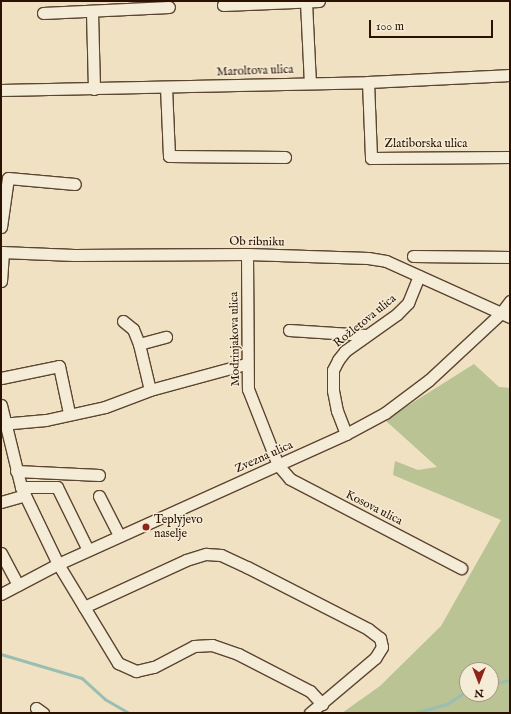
<!DOCTYPE html>
<html>
<head>
<meta charset="utf-8">
<style>
	body { margin:0 }
	#map { position:relative; width:511px; height:714px; overflow:hidden; background:#efe1c2; font-family:"IM FELL English",serif }
	div>[style] { position:absolute }
	.green>* { inset:0; background:#b9c394 }
	.stream>* { height:2.5px; margin:-1.25px; padding:0 1.25px; transform-origin:1.25px; border-radius:1.25px; background:#9abeb2 }
	.roads { filter:drop-shadow(1px 0 #5c4530) drop-shadow(-1px 0 #5c4530) drop-shadow(0 1px #5c4530) drop-shadow(0 -1px #5c4530) }
	.minor>* { height:11px; margin:-5.5px; padding:0 5.5px; transform-origin:5.5px; border-radius:5.5px; background:#f5ecd7 }
	.dots>* { width:11px; height:11px; translate:-50% -50%; box-sizing:border-box; border:2px solid #f5ecd7; border-radius:50% }
	span { translate:-50% -50%; white-space:nowrap; text-align:center; line-height:1.15; -webkit-text-stroke:3px #f5ecd7; paint-order:stroke }
	.street-label { font-size:12px; color:#2b1100 }
	.poi-label { font-size:12px; color:#2b1100 }
	.left { translate:0 -50%; text-align:left }
	.frame { position:absolute; inset:0; border:2px solid #2b1100; pointer-events:none }
	.north { position:absolute; left:459px; top:662px; width:40px; height:40px; box-sizing:border-box; background:#f5ecd7; border:1px solid #a49481; border-radius:50%; rotate:180deg; font-size:11px; font-weight:700; line-height:16px; text-align:center; color:#2b1100 }
	.north::after { content:''; display:block; margin:auto; width:14px; height:18px; background:#8f2418; clip-path:polygon(50% 0,100% 100%,50% 72%,0 100%) }
	.scale { position:absolute; left:369px; top:20px; width:124px; height:18px; box-sizing:border-box; border:2px solid #2b1100; border-top:0; padding-left:5px; font-size:12px; line-height:14px; white-space:nowrap; color:#2b1100; -webkit-text-stroke:3px #f5ecd7; paint-order:stroke }
</style>
</head>
<body>
<div id="map">
	<div class="green">
		<i style="clip-path:polygon(evenodd,474px 364px,499px 387px,510px 388px,510px 713px,342px 713px,380px 686px,441px 626px,501px 520px,393px 475px,395px 461px,418px 470px,437px 467px,385px 420px,474px 364px,467px 670px,491px 670px,491px 694px,467px 694px,467px 670px)"></i>
	</div>
	<div class="stream">
		<i style="left:1px;top:654px;width:84px;rotate:16.5deg"></i>
		<i style="left:82px;top:678px;width:31px;rotate:42deg"></i>
		<i style="left:105px;top:699px;width:28px;rotate:30deg"></i>
		<i style="left:491px;top:684px;width:19px;rotate:-12deg"></i>
		<i style="left:414px;top:713px;width:34px;rotate:-15deg"></i>
		<i style="left:447px;top:704px;width:24px;rotate:-33deg"></i>
	</div>
	<div class="roads">
		<div class="minor">
			<i style="left:306px;top:2px;width:81px;rotate:87.2deg"></i>
			<i style="left:223px;top:5px;width:96px;rotate:-2.4deg"></i>
			<i style="left:92px;top:12px;width:77px;rotate:88.5deg"></i>
			<i style="left:43px;top:13px;width:126px;rotate:-2.7deg"></i>
			<i style="left:368px;top:82px;width:76px;rotate:87.7deg"></i>
			<i style="left:371px;top:158px;width:139px;rotate:-0.4deg"></i>
			<i style="left:166px;top:87px;width:69px;rotate:87.5deg"></i>
			<i style="left:169px;top:156px;width:116px;rotate:0.5deg"></i>
			<i style="left:1px;top:90px;width:367px;rotate:-1.2deg"></i>
			<i style="left:368px;top:82px;width:142px;rotate:-2.8deg"></i>
			<i style="left:1px;top:227px;width:49px;rotate:-81.9deg"></i>
			<i style="left:8px;top:178px;width:67px;rotate:5.1deg"></i>
			<i style="left:1px;top:252px;width:73px;rotate:2.4deg"></i>
			<i style="left:74px;top:255px;width:173px;rotate:-0.3deg"></i>
			<i style="left:247px;top:254px;width:121px;rotate:1.9deg"></i>
			<i style="left:368px;top:258px;width:18px;rotate:9deg"></i>
			<i style="left:386px;top:261px;width:136px;rotate:24.3deg"></i>
			<i style="left:247px;top:254px;width:135px;rotate:89.6deg"></i>
			<i style="left:248px;top:389px;width:82px;rotate:68.5deg"></i>
			<i style="left:278px;top:465px;width:18px;rotate:49deg"></i>
			<i style="left:290px;top:479px;width:193px;rotate:27.5deg"></i>
			<i style="left:413px;top:256px;width:97px;rotate:0.6deg"></i>
			<i style="left:1px;top:281px;width:29px;rotate:-86deg"></i>
			<i style="left:123px;top:321px;width:13px;rotate:39deg"></i>
			<i style="left:133px;top:329px;width:16px;rotate:68deg"></i>
			<i style="left:139px;top:344px;width:47px;rotate:76.6deg"></i>
			<i style="left:289px;top:330px;width:77px;rotate:3.7deg"></i>
			<i style="left:139px;top:344px;width:28px;rotate:-15deg"></i>
			<i style="left:1px;top:378px;width:59px;rotate:-11.7deg"></i>
			<i style="left:59px;top:366px;width:48px;rotate:78deg"></i>
			<i style="left:1px;top:405px;width:84px;rotate:76.3deg"></i>
			<i style="left:21px;top:487px;width:85px;rotate:64.3deg"></i>
			<i style="left:58px;top:564px;width:116px;rotate:58.8deg"></i>
			<i style="left:118px;top:663px;width:20px;rotate:24deg"></i>
			<i style="left:136px;top:671px;width:18px;rotate:-13deg"></i>
			<i style="left:154px;top:667px;width:45px;rotate:-27.7deg"></i>
			<i style="left:194px;top:646px;width:18px;rotate:-3deg"></i>
			<i style="left:212px;top:645px;width:28px;rotate:19deg"></i>
			<i style="left:238px;top:654px;width:81px;rotate:27.2deg"></i>
			<i style="left:310px;top:691px;width:18px;rotate:47deg"></i>
			<i style="left:1px;top:424px;width:45px;rotate:-5.1deg"></i>
			<i style="left:46px;top:420px;width:60px;rotate:-12.4deg"></i>
			<i style="left:105px;top:407px;width:48px;rotate:-20.7deg"></i>
			<i style="left:150px;top:390px;width:99px;rotate:-15.2deg"></i>
			<i style="left:346px;top:434px;width:25px;rotate:-111deg"></i>
			<i style="left:337px;top:411px;width:21px;rotate:-101deg"></i>
			<i style="left:333px;top:390px;width:20px;rotate:-90deg"></i>
			<i style="left:333px;top:370px;width:11px;rotate:-63deg"></i>
			<i style="left:338px;top:360px;width:11px;rotate:-52deg"></i>
			<i style="left:345px;top:351px;width:64px;rotate:-35.4deg"></i>
			<i style="left:397px;top:314px;width:16px;rotate:-45deg"></i>
			<i style="left:408px;top:303px;width:29px;rotate:-68deg"></i>
			<i style="left:16px;top:471px;width:83px;rotate:2.8deg"></i>
			<i style="left:21px;top:487px;width:36px"></i>
			<i style="left:57px;top:487px;width:70px;rotate:63.8deg"></i>
			<i style="left:99px;top:496px;width:44px;rotate:62.9deg"></i>
			<i style="left:1px;top:502px;width:25px;rotate:-16deg"></i>
			<i style="left:1px;top:553px;width:36px;rotate:62deg"></i>
			<i style="left:1px;top:594px;width:64px;rotate:-27.8deg"></i>
			<i style="left:58px;top:564px;width:316px;rotate:-24.3deg"></i>
			<i style="left:346px;top:434px;width:44px;rotate:-28.3deg"></i>
			<i style="left:385px;top:413px;width:55px;rotate:-36.9deg"></i>
			<i style="left:429px;top:380px;width:98px;rotate:-42.9deg"></i>
			<i style="left:501px;top:313px;width:15px;rotate:-53deg"></i>
			<i style="left:84px;top:607px;width:112px;rotate:-24.7deg"></i>
			<i style="left:186px;top:560px;width:21px;rotate:-17deg"></i>
			<i style="left:206px;top:554px;width:15px;rotate:4deg"></i>
			<i style="left:221px;top:555px;width:29px;rotate:25deg"></i>
			<i style="left:247px;top:567px;width:136px;rotate:27.1deg"></i>
			<i style="left:368px;top:629px;width:15px;rotate:37deg"></i>
			<i style="left:380px;top:638px;width:9px;rotate:77deg"></i>
			<i style="left:382px;top:647px;width:13px;rotate:122deg"></i>
			<i style="left:375px;top:658px;width:85px;rotate:139.8deg"></i>
			<i style="left:36px;top:708px;width:9px;rotate:36deg"></i>
		</div>
	</div>
	<div class="dots">
		<i style="left:146px;top:527px;background:#8f2418"></i>
	</div>
	<div class="street-label">
		<span style="left:255px;top:71px;rotate:-2deg">Maroltova ulica</span>
		<span style="left:426px;top:144px">Zlatiborska ulica</span>
		<span style="left:257px;top:242px;rotate:1deg">Ob ribniku</span>
		<span style="left:365px;top:321px;rotate:-39deg">Rožletova ulica</span>
		<span style="left:235px;top:339px;rotate:-91deg">Modrinjakova ulica</span>
		<span style="left:264px;top:457px;rotate:-24deg">Zvezna ulica</span>
		<span style="left:374px;top:508px;rotate:27deg">Kosova ulica</span>
	</div>
	<div class="poi-label">
		<span class="left" style="left:154px;top:527px">Teplyjevo<br>naselje</span>
	</div>
	<div class="frame"></div>
	<div class="north">N</div>
	<div class="scale">100 m</div>
</div>
</body>
</html>
